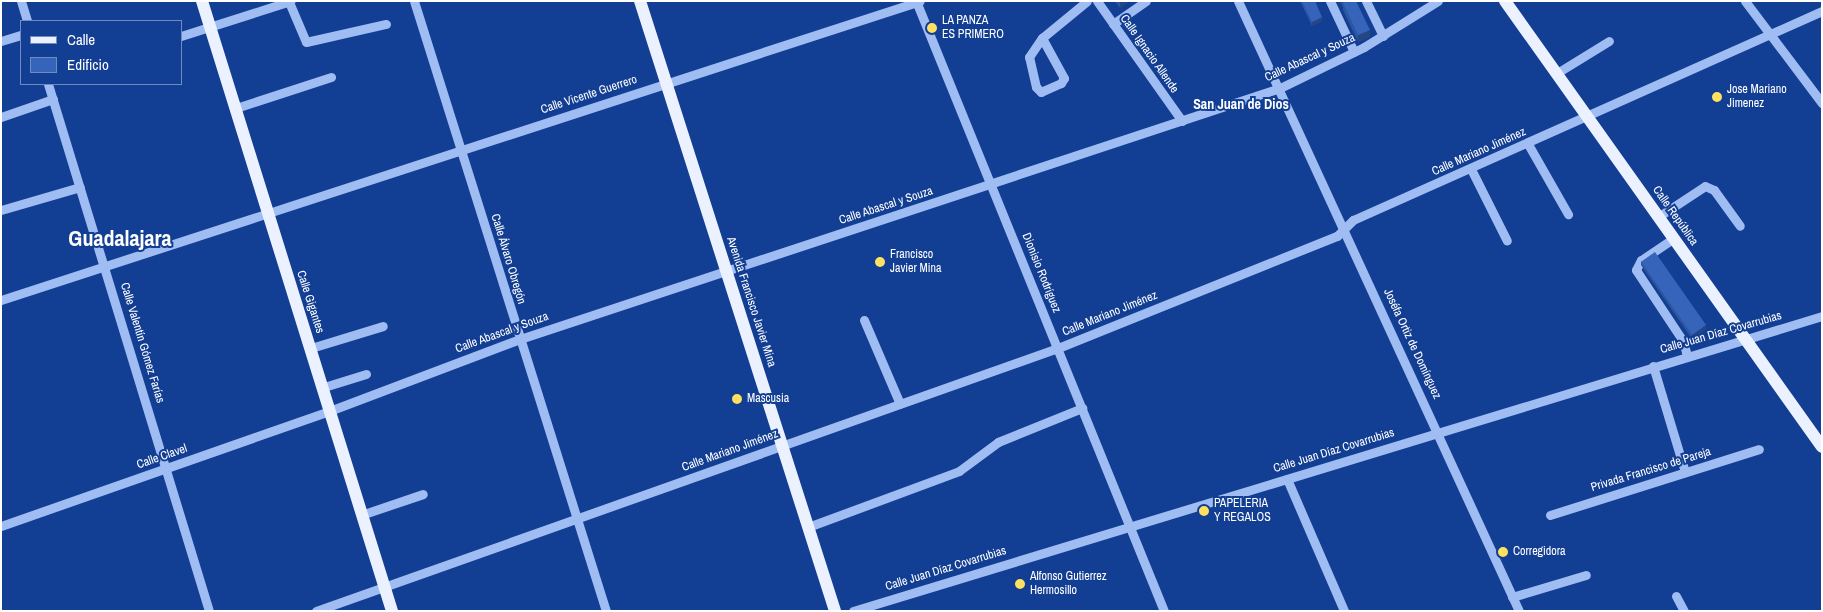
<!DOCTYPE html>
<html>
<head>
<meta charset="utf-8">
<style>
	body { margin:0 }
	#map { position:relative; width:1823px; height:612px; overflow:hidden; background:#123e93; font-family:"Archivo Narrow",sans-serif }
	div>[style] { position:absolute }
	.minor>* { height:9px; margin:-4.5px; padding:0 4.5px; transform-origin:4.5px; border-radius:4.5px; background:#9fbdf3 }
	.major>* { height:12px; margin:-6px; padding:0 6px; transform-origin:6px; border-radius:6px; background:#ebf1ff }
	.wall>* { inset:0; background:#2e56a0 }
	.shaded-wall>* { inset:0; background:#254682 }
	.building>* { inset:0; background:#3564ba; transform-origin:0 0 }
	.dots>* { width:14px; height:14px; translate:-50% -50%; box-sizing:border-box; border:2px solid #123e93; border-radius:50% }
	span { translate:-50% -50%; white-space:nowrap; text-align:center; line-height:1.15; -webkit-text-stroke:4px #123e93; paint-order:stroke }
	.poi-label { font-size:12px; color:#fff }
	.left { translate:0 -50%; text-align:left }
	.street-label { font-size:12px; color:#fff }
	.neighbourhood-label { font-size:14px; color:#fff; font-weight:700 }
	.town-label { font-size:22px; color:#fff; font-weight:700 }
	.frame { position:absolute; inset:0; border:2px solid #fff; pointer-events:none }
	.legend { position:absolute; left:20px; top:20px; width:162px; height:65px; box-sizing:border-box; background:#123e93; border:1px solid #718bbe; margin:0; padding:6px 9px; list-style:none; font-size:15px; color:#fff }
	.legend li { display:flex; align-items:center; gap:10px; height:25px }
	.legend b { width:25px; border:1px solid #718bbe }
</style>
</head>
<body>
<div id="map">
	<div class="minor">
		<i style="left:21px;top:1px;width:21px;rotate:73deg"></i>
		<i style="left:414px;top:1px;width:640px;rotate:72.53deg"></i>
		<i style="left:916px;top:1px;width:658px;rotate:67.88deg"></i>
		<i style="left:1097px;top:1px;width:147px;rotate:54.7deg"></i>
		<i style="left:1238px;top:1px;width:672px;rotate:65.27deg"></i>
		<i style="left:1330px;top:1px;width:56px;rotate:64.8deg"></i>
		<i style="left:1366px;top:1px;width:39px;rotate:64deg"></i>
		<i style="left:1745px;top:1px;width:128px;rotate:53deg"></i>
		<i style="left:289px;top:2px;width:43px;rotate:67deg"></i>
		<i style="left:306px;top:42px;width:82px;rotate:-12.7deg"></i>
		<i style="left:1113px;top:24px;width:40px;rotate:-34.9deg"></i>
		<i style="left:181px;top:36px;width:115px;rotate:-17.7deg"></i>
		<i style="left:1042px;top:38px;width:46px;rotate:61.2deg"></i>
		<i style="left:1064px;top:78px;width:6px;rotate:121deg"></i>
		<i style="left:1061px;top:83px;width:22px;rotate:156deg"></i>
		<i style="left:1041px;top:92px;width:7px;rotate:-135deg"></i>
		<i style="left:1036px;top:87px;width:31px;rotate:-103deg"></i>
		<i style="left:1029px;top:57px;width:23px;rotate:-56deg"></i>
		<i style="left:1042px;top:38px;width:58px;rotate:-39.4deg"></i>
		<i style="left:1px;top:41px;width:21px;rotate:-17deg"></i>
		<i style="left:1557px;top:73px;width:61px;rotate:-31.6deg"></i>
		<i style="left:48px;top:84px;width:551px;rotate:73.01deg"></i>
		<i style="left:236px;top:108px;width:100px;rotate:-18.1deg"></i>
		<i style="left:1px;top:117px;width:55px;rotate:-19.1deg"></i>
		<i style="left:1528px;top:144px;width:81px;rotate:60.3deg"></i>
		<i style="left:1471px;top:169px;width:80px;rotate:63.4deg"></i>
		<i style="left:1px;top:210px;width:82px;rotate:-16.2deg"></i>
		<i style="left:1658px;top:217px;width:56px;rotate:-33.4deg"></i>
		<i style="left:1705px;top:186px;width:10px;rotate:24deg"></i>
		<i style="left:1714px;top:190px;width:44px;rotate:54.2deg"></i>
		<i style="left:1674px;top:238px;width:40px;rotate:146deg"></i>
		<i style="left:1641px;top:260px;width:11px;rotate:117deg"></i>
		<i style="left:1636px;top:270px;width:85px;rotate:56.5deg"></i>
		<i style="left:1683px;top:341px;width:16px;rotate:75deg"></i>
		<i style="left:1px;top:300px;width:966px;rotate:-18.02deg"></i>
		<i style="left:864px;top:320px;width:91px;rotate:66.8deg"></i>
		<i style="left:311px;top:348px;width:75px;rotate:-17deg"></i>
		<i style="left:1653px;top:366px;width:111px;rotate:73.2deg"></i>
		<i style="left:324px;top:387px;width:44px;rotate:-17.2deg"></i>
		<i style="left:1287px;top:479px;width:144px;rotate:66.6deg"></i>
		<i style="left:364px;top:514px;width:62px;rotate:-18.7deg"></i>
		<i style="left:1550px;top:515px;width:219px;rotate:-17.5deg"></i>
		<i style="left:1px;top:526px;width:351px;rotate:-19.3deg"></i>
		<i style="left:332px;top:410px;width:201px;rotate:-20.7deg"></i>
		<i style="left:520px;top:339px;width:800px;rotate:-18.28deg"></i>
		<i style="left:1280px;top:88px;width:93px;rotate:-26deg"></i>
		<i style="left:1364px;top:47px;width:87px;rotate:-31.9deg"></i>
		<i style="left:808px;top:527px;width:161px;rotate:-20.3deg"></i>
		<i style="left:959px;top:471px;width:49px;rotate:-36.6deg"></i>
		<i style="left:998px;top:442px;width:91px;rotate:-22deg"></i>
		<i style="left:1676px;top:596px;width:17px;rotate:62deg"></i>
		<i style="left:1512px;top:597px;width:77px;rotate:-16.6deg"></i>
		<i style="left:316px;top:611px;width:787px;rotate:-19.52deg"></i>
		<i style="left:1058px;top:348px;width:301px;rotate:-21.9deg"></i>
		<i style="left:1337px;top:236px;width:23px;rotate:-45deg"></i>
		<i style="left:1353px;top:220px;width:513px;rotate:-24.02deg"></i>
		<i style="left:853px;top:611px;width:1013px;rotate:-16.93deg"></i>
	</div>
	<div class="major">
		<i style="left:202px;top:1px;width:639px;rotate:72.7deg"></i>
		<i style="left:640px;top:1px;width:640px;rotate:72.27deg"></i>
		<i style="left:1505px;top:1px;width:547px;rotate:54.6deg"></i>
	</div>
	<div class="wall">
		<i style="clip-path:polygon(1115px 1px,1129px 1px,1120px 8px)"></i>
		<i style="clip-path:polygon(1300px 1px,1315px 1px,1322px 21px,1312px 26px)"></i>
		<i style="clip-path:polygon(1340px 1px,1356px 1px,1370px 37px,1358px 42px,1343px 10px,1343px 7px)"></i>
		<i style="clip-path:polygon(1641px 261px,1706px 329px,1692px 339px,1641px 265px)"></i>
	</div>
	<div class="shaded-wall">
		<i style="clip-path:polygon(1120px 1px,1129px 1px,1120px 8px)"></i>
		<i style="clip-path:polygon(1322px 17px,1322px 21px,1312px 26px,1312px 22px)"></i>
		<i style="clip-path:polygon(1370px 30px,1370px 37px,1358px 42px,1358px 35px)"></i>
		<i style="clip-path:polygon(1706px 325px,1706px 329px,1692px 339px,1692px 335px)"></i>
	</div>
	<div class="building">
		<i style="clip-path:polygon(1302px 1px,1315px 1px,1322px 17px,1312px 22px)"></i>
		<i style="clip-path:polygon(1346px 1px,1356px 1px,1370px 30px,1358px 35px,1343px 3px)"></i>
		<i style="left:1655px;top:252px;width:89px;height:17px;rotate:55deg"></i>
	</div>
	<div class="dots">
		<i style="left:932px;top:28px;background:#ffe061"></i>
		<i style="left:1717px;top:97px;background:#ffe061"></i>
		<i style="left:880px;top:262px;background:#ffe061"></i>
		<i style="left:737px;top:399px;background:#ffe061"></i>
		<i style="left:1204px;top:511px;background:#ffe061"></i>
		<i style="left:1503px;top:552px;background:#ffe061"></i>
		<i style="left:1020px;top:584px;background:#ffe061"></i>
	</div>
	<div class="poi-label">
		<span class="left" style="left:942px;top:28px">LA PANZA<br>ES PRIMERO</span>
		<span class="left" style="left:1727px;top:97px">Jose Mariano<br>Jimenez</span>
		<span class="left" style="left:890px;top:262px">Francisco<br>Javier Mina</span>
		<span class="left" style="left:747px;top:399px">Mascusia</span>
		<span class="left" style="left:1214px;top:511px">PAPELERIA<br>Y REGALOS</span>
		<span class="left" style="left:1513px;top:552px">Corregidora</span>
		<span class="left" style="left:1030px;top:584px">Alfonso Gutierrez<br>Hermosillo</span>
	</div>
	<div class="street-label">
		<span style="left:1149px;top:54px;rotate:55deg">Calle Ignacio Allende</span>
		<span style="left:1310px;top:58px;rotate:-25deg">Calle Abascal y Souza</span>
		<span style="left:589px;top:95px;rotate:-18deg">Calle Vicente Guerrero</span>
		<span style="left:1479px;top:152px;rotate:-24deg">Calle Mariano Jiménez</span>
		<span style="left:886px;top:206px;rotate:-18deg">Calle Abascal y Souza</span>
		<span style="left:1675px;top:216px;rotate:55deg">Calle República</span>
		<span style="left:508px;top:259px;rotate:73deg">Calle Álvaro Obregón</span>
		<span style="left:1041px;top:273px;rotate:68deg">Dionisio Rodríguez</span>
		<span style="left:310px;top:302px;rotate:72deg">Calle Gigantes</span>
		<span style="left:751px;top:302px;rotate:72deg">Avenida Francisco Javier Mina</span>
		<span style="left:1110px;top:314px;rotate:-22deg">Calle Mariano Jiménez</span>
		<span style="left:502px;top:333px;rotate:-20deg">Calle Abascal y Souza</span>
		<span style="left:1721px;top:333px;rotate:-16deg">Calle Juan Díaz Covarrubias</span>
		<span style="left:142px;top:343px;rotate:73deg">Calle Valentín Gómez Farías</span>
		<span style="left:1412px;top:344px;rotate:65deg">Joséfa Ortiz de Domínguez</span>
		<span style="left:730px;top:451px;rotate:-20deg">Calle Mariano Jiménez</span>
		<span style="left:1334px;top:451px;rotate:-17deg">Calle Juan Díaz Covarrubias</span>
		<span style="left:162px;top:457px;rotate:-19deg">Calle Clavel</span>
		<span style="left:1651px;top:470px;rotate:-17deg">Privada Francisco de Pareja</span>
		<span style="left:946px;top:569px;rotate:-17deg">Calle Juan Díaz Covarrubias</span>
	</div>
	<div class="neighbourhood-label">
		<span style="left:1241px;top:104px">San Juan de Dios</span>
	</div>
	<div class="town-label">
		<span style="left:120px;top:239px">Guadalajara</span>
	</div>
	<div class="frame"></div>
	<ul class="legend">
	<li><b style="height:6px;background:#ebf1ff"></b>Calle</li>
	<li><b style="height:14px;background:#3564ba"></b>Edificio</li>
	</ul>
</div>
</body>
</html>
